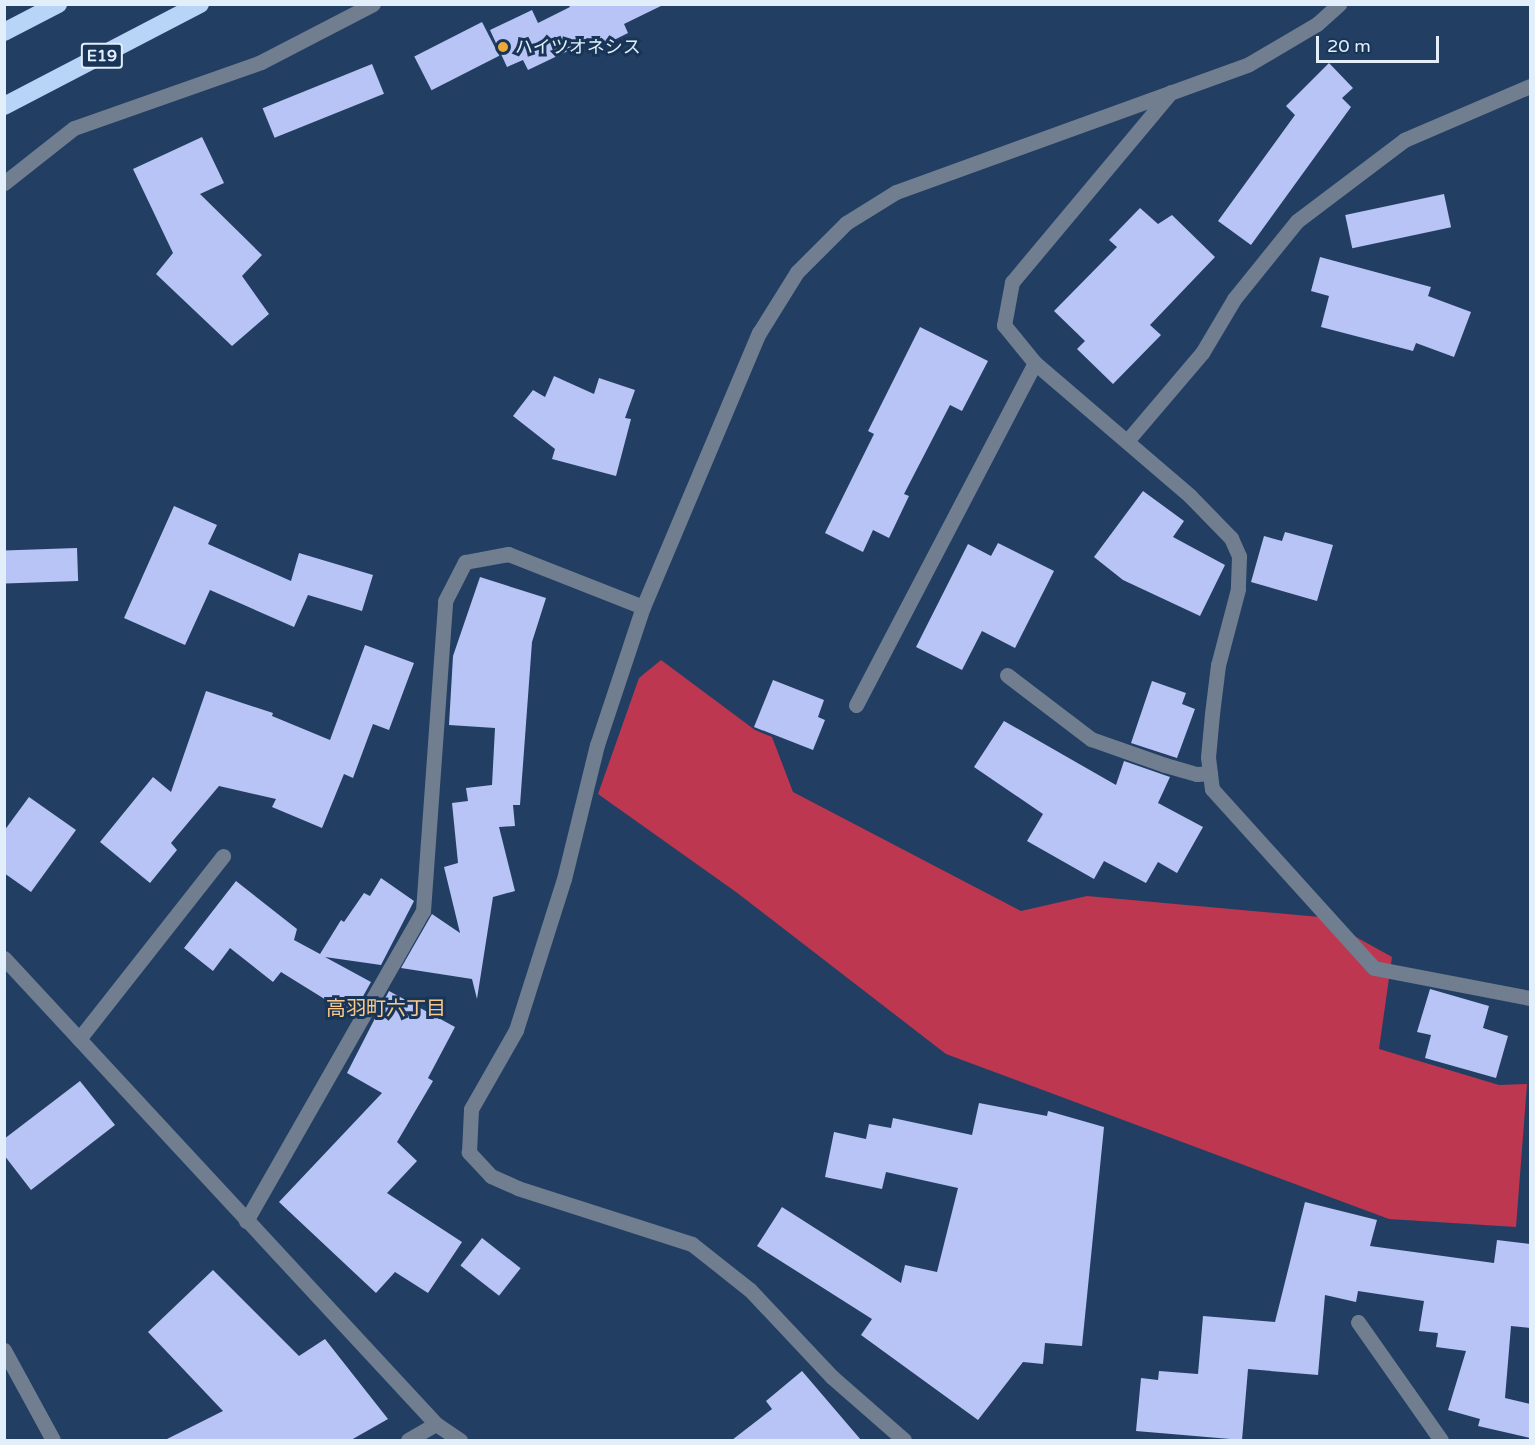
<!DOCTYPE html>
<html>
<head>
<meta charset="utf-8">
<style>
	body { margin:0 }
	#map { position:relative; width:1535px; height:1445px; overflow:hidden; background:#223f63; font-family:"Varela Round","Noto Sans JP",sans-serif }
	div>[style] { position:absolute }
	.forest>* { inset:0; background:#bc374f }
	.building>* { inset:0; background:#b8c4f5; transform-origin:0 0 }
	.minor>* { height:15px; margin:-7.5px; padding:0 7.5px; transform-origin:7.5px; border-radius:7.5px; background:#707e90 }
	.highway>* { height:18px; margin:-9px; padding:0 9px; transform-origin:9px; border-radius:9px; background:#b8d4f7 }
	.dots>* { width:16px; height:16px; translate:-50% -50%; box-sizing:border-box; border:3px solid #183557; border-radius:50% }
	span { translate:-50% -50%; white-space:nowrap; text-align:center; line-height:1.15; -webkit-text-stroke:6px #183557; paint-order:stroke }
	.shield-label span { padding:2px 4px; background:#183557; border:2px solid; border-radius:4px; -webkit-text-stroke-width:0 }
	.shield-label { font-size:16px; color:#e3eefb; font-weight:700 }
	.poi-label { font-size:18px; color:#e3eefb }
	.left { translate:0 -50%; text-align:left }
	.neighbourhood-label { font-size:20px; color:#fbca88 }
	.frame { position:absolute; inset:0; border:6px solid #e3eefb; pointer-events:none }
	.scale { position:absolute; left:1316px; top:36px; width:123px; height:27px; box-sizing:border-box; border:3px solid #e3eefb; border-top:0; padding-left:8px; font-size:18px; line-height:21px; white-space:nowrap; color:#e3eefb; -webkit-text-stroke:4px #183557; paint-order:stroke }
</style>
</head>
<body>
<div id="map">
	<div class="forest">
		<i style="clip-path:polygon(661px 660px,755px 730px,772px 737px,793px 792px,1021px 911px,1087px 896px,1320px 917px,1392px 957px,1379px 1049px,1499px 1085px,1527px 1084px,1516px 1227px,1389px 1219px,946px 1054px,736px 892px,598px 794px,639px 678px)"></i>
	</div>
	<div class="building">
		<i style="clip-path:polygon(568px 4px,665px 4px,624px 24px,628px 33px,604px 45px,597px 37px,528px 70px,523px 60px,507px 67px,490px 30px,532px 10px,538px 23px,570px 7px)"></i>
		<i style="left:482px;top:22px;width:38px;height:76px;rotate:63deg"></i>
		<i style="clip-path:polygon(1329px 63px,1353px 88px,1342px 98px,1351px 107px,1251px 245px,1218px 221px,1295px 115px,1286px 106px)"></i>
		<i style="left:372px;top:64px;width:32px;height:118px;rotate:68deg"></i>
		<i style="clip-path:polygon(202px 137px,224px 183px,200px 194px,262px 255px,242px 276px,269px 314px,232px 346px,156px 274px,173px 253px,133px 169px)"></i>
		<i style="left:1444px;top:194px;width:34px;height:101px;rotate:78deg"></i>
		<i style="clip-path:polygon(1140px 208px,1158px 224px,1172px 215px,1215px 257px,1150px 325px,1161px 335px,1113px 384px,1077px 349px,1085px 341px,1054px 311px,1117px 247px,1109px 240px)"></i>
		<i style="clip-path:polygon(1320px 257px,1431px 287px,1428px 296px,1471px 312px,1454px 357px,1416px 343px,1413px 351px,1321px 327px,1329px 296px,1311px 291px)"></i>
		<i style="clip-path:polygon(920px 327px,988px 361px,962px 411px,950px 405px,904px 494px,909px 496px,889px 538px,873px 530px,863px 552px,825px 533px,874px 434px,868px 431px)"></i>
		<i style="clip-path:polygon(554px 376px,594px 394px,599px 378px,635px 390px,625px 418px,631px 419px,616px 476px,552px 459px,555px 449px,513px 416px,533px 390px,545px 397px)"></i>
		<i style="clip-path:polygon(1143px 491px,1184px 521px,1173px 537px,1225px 565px,1200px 616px,1123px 580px,1094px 557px)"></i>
		<i style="clip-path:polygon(174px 506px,217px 525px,208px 544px,291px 581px,299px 553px,373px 575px,362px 611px,308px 595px,294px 627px,210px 590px,185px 645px,124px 618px)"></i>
		<i style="clip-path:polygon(1285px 532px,1333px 545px,1317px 601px,1251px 582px,1264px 536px,1282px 541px)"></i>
		<i style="clip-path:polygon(998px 543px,1054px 571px,1015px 648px,982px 631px,962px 670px,916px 647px,968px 544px,991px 556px)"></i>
		<i style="left:77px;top:548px;width:33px;height:73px;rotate:88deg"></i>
		<i style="clip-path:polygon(480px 577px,546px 598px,532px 642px,520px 805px,513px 805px,515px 826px,499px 827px,515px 891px,493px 897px,477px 999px,472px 979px,401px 968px,432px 914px,460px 933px,444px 867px,458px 863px,452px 803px,468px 801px,466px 788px,492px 785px,495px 728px,449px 725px,453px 656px)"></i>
		<i style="clip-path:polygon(365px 645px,414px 663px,389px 730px,373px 724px,353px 778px,344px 774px,322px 828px,272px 807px,276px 799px,219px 786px,171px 843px,177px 850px,150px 883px,100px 842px,153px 777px,171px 792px,206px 691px,273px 713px,272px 716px,330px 740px)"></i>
		<i style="clip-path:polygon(773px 680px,824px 700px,818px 717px,825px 720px,813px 750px,754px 727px)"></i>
		<i style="clip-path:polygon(1152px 681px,1186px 693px,1182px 704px,1195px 709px,1177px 758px,1131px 743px)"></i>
		<i style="clip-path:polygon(1004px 721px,1116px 785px,1124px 761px,1170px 777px,1158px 803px,1203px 827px,1177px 873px,1158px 862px,1146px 883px,1104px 861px,1094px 879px,1027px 841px,1043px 814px,974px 767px)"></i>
		<i style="clip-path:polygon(29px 797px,76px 830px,31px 892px,4px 873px,4px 831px)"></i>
		<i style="clip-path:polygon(381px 878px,414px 901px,381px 965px,325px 957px,371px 982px,352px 1016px,281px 972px,273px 982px,230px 948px,213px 971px,184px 948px,236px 881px,297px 929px,294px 940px,320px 954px,341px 920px,344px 922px,364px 893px,370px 896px)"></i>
		<i style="clip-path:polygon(1430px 989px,1489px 1006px,1483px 1028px,1508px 1036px,1496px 1078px,1425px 1058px,1431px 1035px,1417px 1032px)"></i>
		<i style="clip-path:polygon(389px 991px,455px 1027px,428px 1078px,433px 1081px,397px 1142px,417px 1161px,387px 1193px,462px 1242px,428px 1293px,395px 1272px,376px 1293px,279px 1202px,382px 1093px,347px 1073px)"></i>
		<i style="clip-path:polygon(80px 1081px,115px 1125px,31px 1190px,4px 1155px,4px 1139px)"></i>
		<i style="clip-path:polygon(979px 1103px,1047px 1116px,1048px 1111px,1104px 1127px,1082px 1346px,1045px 1343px,1043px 1364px,1023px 1362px,978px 1420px,861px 1335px,872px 1319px,757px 1246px,782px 1207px,901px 1283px,905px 1265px,937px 1272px,958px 1188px,886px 1172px,882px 1189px,825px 1177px,834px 1132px,866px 1139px,869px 1124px,891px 1128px,893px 1118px,972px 1135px)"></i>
		<i style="clip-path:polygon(1305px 1202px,1377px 1220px,1370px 1246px,1494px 1263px,1497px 1240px,1530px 1244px,1530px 1328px,1511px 1326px,1505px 1398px,1530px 1404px,1530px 1438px,1478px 1426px,1480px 1419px,1448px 1410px,1466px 1351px,1436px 1347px,1438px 1333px,1419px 1331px,1424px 1301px,1358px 1291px,1356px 1302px,1325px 1295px,1318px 1375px,1248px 1369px,1242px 1440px,1136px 1431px,1141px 1378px,1158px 1380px,1159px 1371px,1198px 1374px,1203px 1316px,1275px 1322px)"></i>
		<i style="left:482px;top:1238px;width:49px;height:35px;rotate:38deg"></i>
		<i style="clip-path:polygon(213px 1270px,299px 1356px,325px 1339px,388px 1419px,351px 1440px,165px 1440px,223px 1411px,148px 1332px)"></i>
		<i style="clip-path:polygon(802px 1371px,861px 1440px,732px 1440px,772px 1409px,766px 1401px)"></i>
	</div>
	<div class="minor">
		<i style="left:1171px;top:92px;width:248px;rotate:129.9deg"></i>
		<i style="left:1012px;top:282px;width:44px;rotate:100.5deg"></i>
		<i style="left:1004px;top:325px;width:49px;rotate:50.8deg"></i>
		<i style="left:1035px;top:363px;width:204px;rotate:40.6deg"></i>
		<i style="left:1190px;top:496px;width:59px;rotate:45.7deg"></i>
		<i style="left:1231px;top:538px;width:20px;rotate:66deg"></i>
		<i style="left:1239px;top:556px;width:33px;rotate:92deg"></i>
		<i style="left:1238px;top:589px;width:79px;rotate:104.7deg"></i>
		<i style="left:1218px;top:665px;width:49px;rotate:97deg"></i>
		<i style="left:1212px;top:714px;width:43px;rotate:95.3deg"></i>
		<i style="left:1208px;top:757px;width:32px;rotate:83deg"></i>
		<i style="left:1212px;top:789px;width:241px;rotate:47.9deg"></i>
		<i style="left:1374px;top:968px;width:159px;rotate:10.9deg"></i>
		<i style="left:4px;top:183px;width:89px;rotate:-38.2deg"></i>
		<i style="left:74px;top:128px;width:198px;rotate:-19.4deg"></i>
		<i style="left:261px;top:62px;width:126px;rotate:-27.4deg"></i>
		<i style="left:1127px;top:441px;width:116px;rotate:-49.6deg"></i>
		<i style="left:1202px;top:353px;width:63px;rotate:-59.3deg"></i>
		<i style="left:1234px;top:299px;width:100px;rotate:-51.1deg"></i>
		<i style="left:1297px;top:221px;width:134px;rotate:-37.1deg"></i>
		<i style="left:1404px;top:140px;width:137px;rotate:-23.2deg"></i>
		<i style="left:1007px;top:675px;width:106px;rotate:37.3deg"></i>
		<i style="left:1091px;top:739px;width:78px;rotate:19.4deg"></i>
		<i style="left:1165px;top:765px;width:33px;rotate:16deg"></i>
		<i style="left:1197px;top:774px;width:13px;rotate:-4deg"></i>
		<i style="left:856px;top:705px;width:386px;rotate:-62.4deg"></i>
		<i style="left:4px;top:958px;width:635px;rotate:47.17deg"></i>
		<i style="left:436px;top:1424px;width:29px;rotate:34deg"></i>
		<i style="left:79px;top:1039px;width:233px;rotate:-51.8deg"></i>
		<i style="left:246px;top:1221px;width:357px;rotate:-60.3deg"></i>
		<i style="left:423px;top:911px;width:311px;rotate:-85.9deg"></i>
		<i style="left:445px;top:601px;width:44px;rotate:-62.9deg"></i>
		<i style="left:465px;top:562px;width:44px;rotate:-10.5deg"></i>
		<i style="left:508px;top:554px;width:145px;rotate:21.4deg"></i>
		<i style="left:1358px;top:1322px;width:144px;rotate:54.9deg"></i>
		<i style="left:4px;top:1350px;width:102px;rotate:61.4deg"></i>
		<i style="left:408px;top:1440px;width:32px;rotate:-30deg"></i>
		<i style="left:904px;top:1440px;width:96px;rotate:-138.8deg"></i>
		<i style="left:832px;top:1377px;width:120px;rotate:-133.3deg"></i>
		<i style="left:750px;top:1290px;width:74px;rotate:-141.6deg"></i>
		<i style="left:692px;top:1244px;width:183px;rotate:-162.2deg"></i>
		<i style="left:518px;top:1188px;width:30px;rotate:-156deg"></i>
		<i style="left:491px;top:1176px;width:33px;rotate:-133deg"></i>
		<i style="left:469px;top:1152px;width:43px;rotate:-87.3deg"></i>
		<i style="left:471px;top:1109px;width:91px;rotate:-60.3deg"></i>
		<i style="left:516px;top:1030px;width:158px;rotate:-72.4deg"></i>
		<i style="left:564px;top:879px;width:138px;rotate:-76.2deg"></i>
		<i style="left:597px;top:745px;width:145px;rotate:-71.6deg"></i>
		<i style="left:643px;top:607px;width:298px;rotate:-67.1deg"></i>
		<i style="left:759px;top:333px;width:72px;rotate:-58.1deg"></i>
		<i style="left:797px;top:272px;width:69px;rotate:-45deg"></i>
		<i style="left:846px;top:223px;width:59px;rotate:-31.8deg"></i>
		<i style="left:896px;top:192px;width:375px;rotate:-19.9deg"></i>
		<i style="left:1249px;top:64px;width:79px;rotate:-30.5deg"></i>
		<i style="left:1317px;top:24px;width:30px;rotate:-42deg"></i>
	</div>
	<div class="highway">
		<i style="left:4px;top:32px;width:61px;rotate:-27.4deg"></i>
		<i style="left:4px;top:106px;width:221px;rotate:-27.5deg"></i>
	</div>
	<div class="dots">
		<i style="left:503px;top:47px;background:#eda83b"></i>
	</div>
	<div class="shield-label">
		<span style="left:102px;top:56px">E19</span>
	</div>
	<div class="poi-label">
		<span class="left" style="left:515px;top:47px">ハイツオネシス</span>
	</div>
	<div class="neighbourhood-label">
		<span style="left:386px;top:1009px">高羽町六丁目</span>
	</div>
	<div class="frame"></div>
	<div class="scale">20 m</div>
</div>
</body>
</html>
